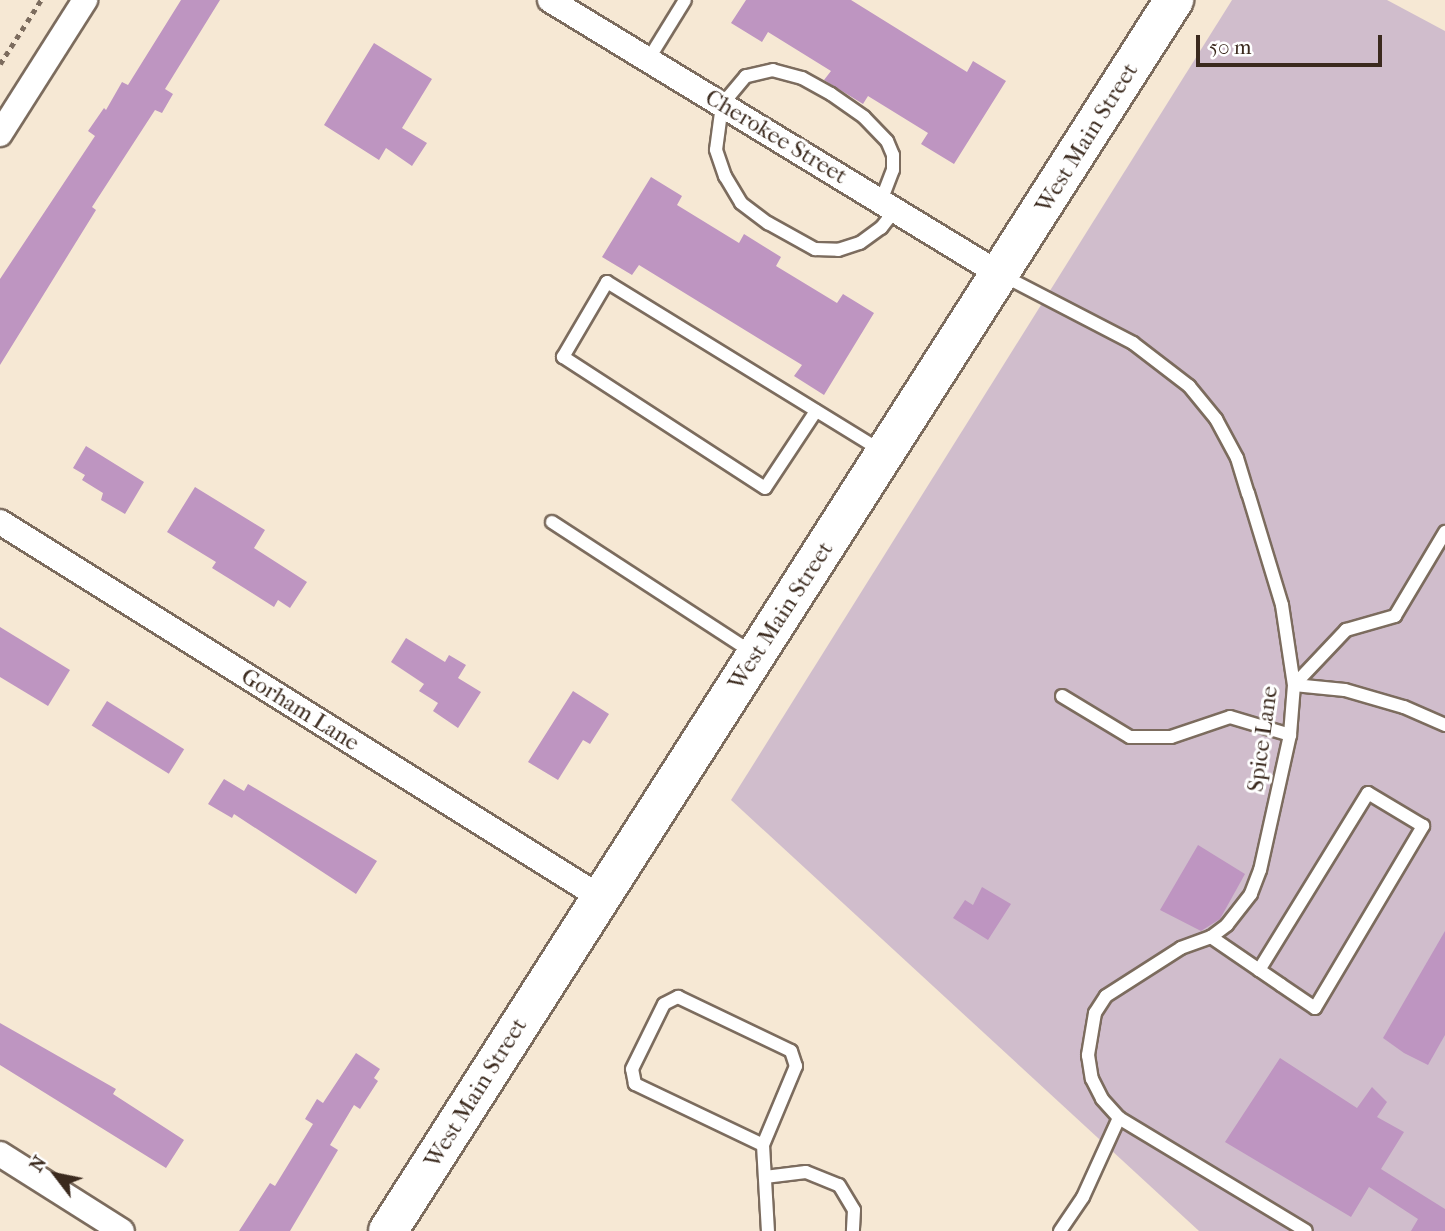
<!DOCTYPE html>
<html>
<head>
<meta charset="utf-8">
<style>
	body { margin:0 }
	#map { position:relative; width:1445px; height:1231px; overflow:hidden; background:#f6e8d4; font-family:"IM FELL French Canon",serif }
	div>[style] { position:absolute }
	.industrial>* { inset:0; background:#d0bdcc }
	.building>* { inset:0; background:#be95c1; transform-origin:0 0 }
	.path>* { height:4.5px; margin-top:-2.25px; transform-origin:0; background:repeating-linear-gradient(90deg,#7c6c5e 0 5px,transparent 0 10px) }
	.roads { filter:drop-shadow(2px 0 #7c6c5e) drop-shadow(-2px 0 #7c6c5e) drop-shadow(0 2px #7c6c5e) drop-shadow(0 -2px #7c6c5e) }
	.lane>* { height:12px; margin:-6px; padding:0 6px; transform-origin:6px; border-radius:6px; background:#fff }
	.street>* { height:24px; margin:-12px; padding:0 12px; transform-origin:12px; border-radius:12px; background:#fff }
	.primary>* { height:38px; margin:-19px; padding:0 19px; transform-origin:19px; border-radius:19px; background:#fff }
	span { translate:-50% -50%; white-space:nowrap; text-align:center; line-height:1.15; -webkit-text-stroke:6px #fff; paint-order:stroke }
	.street-label { font-size:23px; color:#3b2a1e }
	.north { position:absolute; left:21px; top:1140px; width:70px; height:70px; -webkit-text-stroke:5px #fff; paint-order:stroke; rotate:302deg; font-size:19px; font-weight:700; line-height:28px; text-align:center; color:#3b2a1e }
	.north::after { content:''; display:block; margin:auto; width:24px; height:32px; background:#3b2a1e; clip-path:polygon(50% 0,100% 100%,50% 72%,0 100%) }
	.scale { position:absolute; left:1196px; top:35px; width:186px; height:32px; box-sizing:border-box; border:4px solid #3b2a1e; border-top:0; padding-left:9px; font-size:21px; line-height:24px; white-space:nowrap; color:#3b2a1e; -webkit-text-stroke:5px #fff; paint-order:stroke }
</style>
</head>
<body>
<div id="map">
	<div class="industrial">
		<i style="clip-path:polygon(1232px 0,1387px 0,1445px 31px,1445px 1231px,1199px 1231px,731px 800px)"></i>
	</div>
	<div class="building">
		<i style="clip-path:polygon(181px 0,220px 0,165px 89px,173px 94px,162px 113px,155px 110px,92px 207px,96px 210px,0 365px,0 279px,95px 136px,88px 131px,104px 108px,106px 110px,122px 82px,128px 85px)"></i>
		<i style="clip-path:polygon(746px 0,851px 0,967px 72px,973px 61px,1006px 81px,954px 164px,921px 144px,928px 133px,868px 96px,863px 104px,824px 80px,831px 71px,768px 32px,762px 42px,731px 23px)"></i>
		<i style="clip-path:polygon(374px 43px,432px 79px,402px 128px,427px 143px,412px 166px,386px 148px,379px 160px,324px 125px)"></i>
		<i style="clip-path:polygon(651px 177px,682px 196px,677px 205px,739px 243px,744px 234px,781px 257px,776px 266px,837px 303px,843px 294px,874px 313px,824px 395px,794px 376px,802px 365px,639px 265px,632px 275px,602px 257px)"></i>
		<i style="clip-path:polygon(86px 446px,144px 482px,125px 514px,101px 500px,103px 493px,82px 480px,85px 475px,73px 468px)"></i>
		<i style="clip-path:polygon(195px 487px,265px 530px,254px 548px,307px 582px,290px 608px,278px 600px,274px 607px,233px 581px,212px 568px,216px 562px,167px 532px)"></i>
		<i style="clip-path:polygon(0 627px,70px 670px,48px 706px,0 677px)"></i>
		<i style="clip-path:polygon(406px 638px,445px 662px,449px 655px,466px 665px,458px 678px,481px 692px,458px 728px,433px 711px,438px 703px,419px 691px,424px 684px,391px 662px)"></i>
		<i style="clip-path:polygon(573px 691px,609px 714px,590px 744px,583px 740px,558px 780px,528px 762px)"></i>
		<i style="left:107px;top:701px;width:91px;height:29px;rotate:32deg"></i>
		<i style="clip-path:polygon(224px 779px,244px 791px,248px 784px,377px 861px,356px 894px,234px 814px,232px 818px,208px 804px)"></i>
		<i style="clip-path:polygon(1198px 845px,1245px 874px,1220px 919px,1201px 931px,1160px 910px)"></i>
		<i style="clip-path:polygon(982px 887px,1011px 904px,988px 940px,953px 918px,965px 900px,973px 905px)"></i>
		<i style="clip-path:polygon(1445px 931px,1445px 1035px,1428px 1065px,1404px 1053px,1383px 1038px)"></i>
		<i style="clip-path:polygon(0 1023px,116px 1089px,113px 1094px,184px 1140px,166px 1168px,0 1065px)"></i>
		<i style="clip-path:polygon(356px 1053px,380px 1069px,374px 1078px,378px 1081px,360px 1109px,354px 1105px,330px 1145px,338px 1150px,290px 1231px,239px 1231px,270px 1183px,275px 1186px,313px 1124px,305px 1119px,317px 1099px,323px 1103px)"></i>
		<i style="clip-path:polygon(1280px 1058px,1357px 1108px,1372px 1087px,1387px 1102px,1377px 1117px,1404px 1132px,1381px 1169px,1445px 1209px,1445px 1231px,1411px 1231px,1418px 1219px,1369px 1187px,1351px 1217px,1225px 1142px)"></i>
	</div>
	<div class="path">
		<i style="left:0;top:64px;width:76px;rotate:-57.4deg"></i>
	</div>
	<div class="roads">
		<div class="lane">
			<i style="left:648px;top:60px;width:70px;rotate:-58.3deg"></i>
			<i style="left:881px;top:201px;width:33px;rotate:-69deg"></i>
			<i style="left:893px;top:170px;width:15px;rotate:-90deg"></i>
			<i style="left:893px;top:155px;width:15px;rotate:-113deg"></i>
			<i style="left:887px;top:141px;width:33px;rotate:-134deg"></i>
			<i style="left:864px;top:117px;width:40px;rotate:-145.1deg"></i>
			<i style="left:831px;top:94px;width:33px;rotate:-151deg"></i>
			<i style="left:802px;top:78px;width:30px;rotate:-165deg"></i>
			<i style="left:773px;top:70px;width:28px;rotate:167deg"></i>
			<i style="left:746px;top:76px;width:38px;rotate:130deg"></i>
			<i style="left:722px;top:105px;width:45px;rotate:97.6deg"></i>
			<i style="left:716px;top:150px;width:28px;rotate:71deg"></i>
			<i style="left:725px;top:176px;width:31px;rotate:59deg"></i>
			<i style="left:741px;top:203px;width:34px;rotate:37deg"></i>
			<i style="left:768px;top:223px;width:54px;rotate:29deg"></i>
			<i style="left:815px;top:249px;width:23px;rotate:2deg"></i>
			<i style="left:838px;top:250px;width:23px;rotate:-18deg"></i>
			<i style="left:860px;top:243px;width:26px;rotate:-36deg"></i>
			<i style="left:881px;top:228px;width:23px;rotate:-52deg"></i>
			<i style="left:1002px;top:275px;width:148px;rotate:27.4deg"></i>
			<i style="left:1133px;top:343px;width:71px;rotate:37.5deg"></i>
			<i style="left:1189px;top:386px;width:43px;rotate:50.7deg"></i>
			<i style="left:1216px;top:419px;width:44px;rotate:61.7deg"></i>
			<i style="left:1237px;top:458px;width:37px;rotate:73deg"></i>
			<i style="left:1248px;top:493px;width:117px;rotate:73.1deg"></i>
			<i style="left:1282px;top:605px;width:81px;rotate:81.5deg"></i>
			<i style="left:1294px;top:685px;width:50px;rotate:94.6deg"></i>
			<i style="left:1290px;top:735px;width:138px;rotate:102.5deg"></i>
			<i style="left:1260px;top:870px;width:26px;rotate:111deg"></i>
			<i style="left:1251px;top:894px;width:39px;rotate:128deg"></i>
			<i style="left:1227px;top:925px;width:20px;rotate:143deg"></i>
			<i style="left:1211px;top:937px;width:32px;rotate:160deg"></i>
			<i style="left:1181px;top:948px;width:89px;rotate:147.4deg"></i>
			<i style="left:1106px;top:996px;width:20px;rotate:123deg"></i>
			<i style="left:1095px;top:1013px;width:43px;rotate:99.5deg"></i>
			<i style="left:1088px;top:1055px;width:24px;rotate:81deg"></i>
			<i style="left:1092px;top:1079px;width:22px;rotate:63deg"></i>
			<i style="left:1102px;top:1099px;width:25px;rotate:48deg"></i>
			<i style="left:1119px;top:1118px;width:218px;rotate:31.1deg"></i>
			<i style="left:816px;top:411px;width:92px;rotate:123.5deg"></i>
			<i style="left:765px;top:488px;width:241px;rotate:-147deg"></i>
			<i style="left:563px;top:357px;width:87px;rotate:-59.6deg"></i>
			<i style="left:607px;top:282px;width:323px;rotate:31.6deg"></i>
			<i style="left:552px;top:522px;width:240px;rotate:33.1deg"></i>
			<i style="left:1294px;top:685px;width:76px;rotate:-46.6deg"></i>
			<i style="left:1346px;top:630px;width:51px;rotate:-15.9deg"></i>
			<i style="left:1395px;top:616px;width:98px;rotate:-59.2deg"></i>
			<i style="left:1294px;top:685px;width:51px;rotate:5.6deg"></i>
			<i style="left:1345px;top:690px;width:61px;rotate:16.1deg"></i>
			<i style="left:1404px;top:707px;width:45px;rotate:23.7deg"></i>
			<i style="left:1062px;top:696px;width:79px;rotate:31.1deg"></i>
			<i style="left:1130px;top:737px;width:41px"></i>
			<i style="left:1171px;top:737px;width:62px;rotate:-18.7deg"></i>
			<i style="left:1230px;top:717px;width:63px;rotate:16.7deg"></i>
			<i style="left:1211px;top:937px;width:85px;rotate:34.4deg"></i>
			<i style="left:1281px;top:985px;width:41px;rotate:34.1deg"></i>
			<i style="left:1315px;top:1008px;width:212px;rotate:-59.3deg"></i>
			<i style="left:1423px;top:826px;width:64px;rotate:-149deg"></i>
			<i style="left:1368px;top:793px;width:208px;rotate:121.6deg"></i>
			<i style="left:763px;top:1145px;width:142px;rotate:-154.5deg"></i>
			<i style="left:635px;top:1084px;width:15px;rotate:-101deg"></i>
			<i style="left:632px;top:1069px;width:72px;rotate:-63.8deg"></i>
			<i style="left:664px;top:1004px;width:16px;rotate:-27deg"></i>
			<i style="left:678px;top:997px;width:125px;rotate:25.5deg"></i>
			<i style="left:791px;top:1051px;width:16px;rotate:72deg"></i>
			<i style="left:796px;top:1066px;width:86px;rotate:112.7deg"></i>
			<i style="left:763px;top:1145px;width:86px;rotate:86.7deg"></i>
			<i style="left:765px;top:1177px;width:41px;rotate:-7deg"></i>
			<i style="left:806px;top:1172px;width:35px;rotate:22deg"></i>
			<i style="left:839px;top:1185px;width:29px;rotate:59deg"></i>
			<i style="left:854px;top:1210px;width:21px;rotate:93deg"></i>
			<i style="left:1060px;top:1231px;width:41px;rotate:-55.9deg"></i>
			<i style="left:1083px;top:1197px;width:87px;rotate:-65.5deg"></i>
		</div>
		<div class="street">
			<i style="left:550px;top:0;width:528px;rotate:31.37deg"></i>
			<i style="left:0;top:134px;width:159px;rotate:-57.6deg"></i>
			<i style="left:0;top:522px;width:708px;rotate:32.01deg"></i>
			<i style="left:0;top:1154px;width:144px;rotate:32.3deg"></i>
		</div>
		<div class="primary">
			<i style="left:388px;top:1231px;width:1461px;rotate:-57.44deg"></i>
		</div>
	</div>
	<div class="street-label">
		<span style="left:776px;top:137px;rotate:31deg">Cherokee Street</span>
		<span style="left:1087px;top:138px;rotate:-58deg">West Main Street</span>
		<span style="left:781px;top:616px;rotate:-57deg">West Main Street</span>
		<span style="left:300px;top:710px;rotate:32deg">Gorham Lane</span>
		<span style="left:1263px;top:739px;rotate:-82deg">Spice Lane</span>
		<span style="left:476px;top:1093px;rotate:-58deg">West Main Street</span>
	</div>
	<div class="north">N</div>
	<div class="scale">50 m</div>
</div>
</body>
</html>
